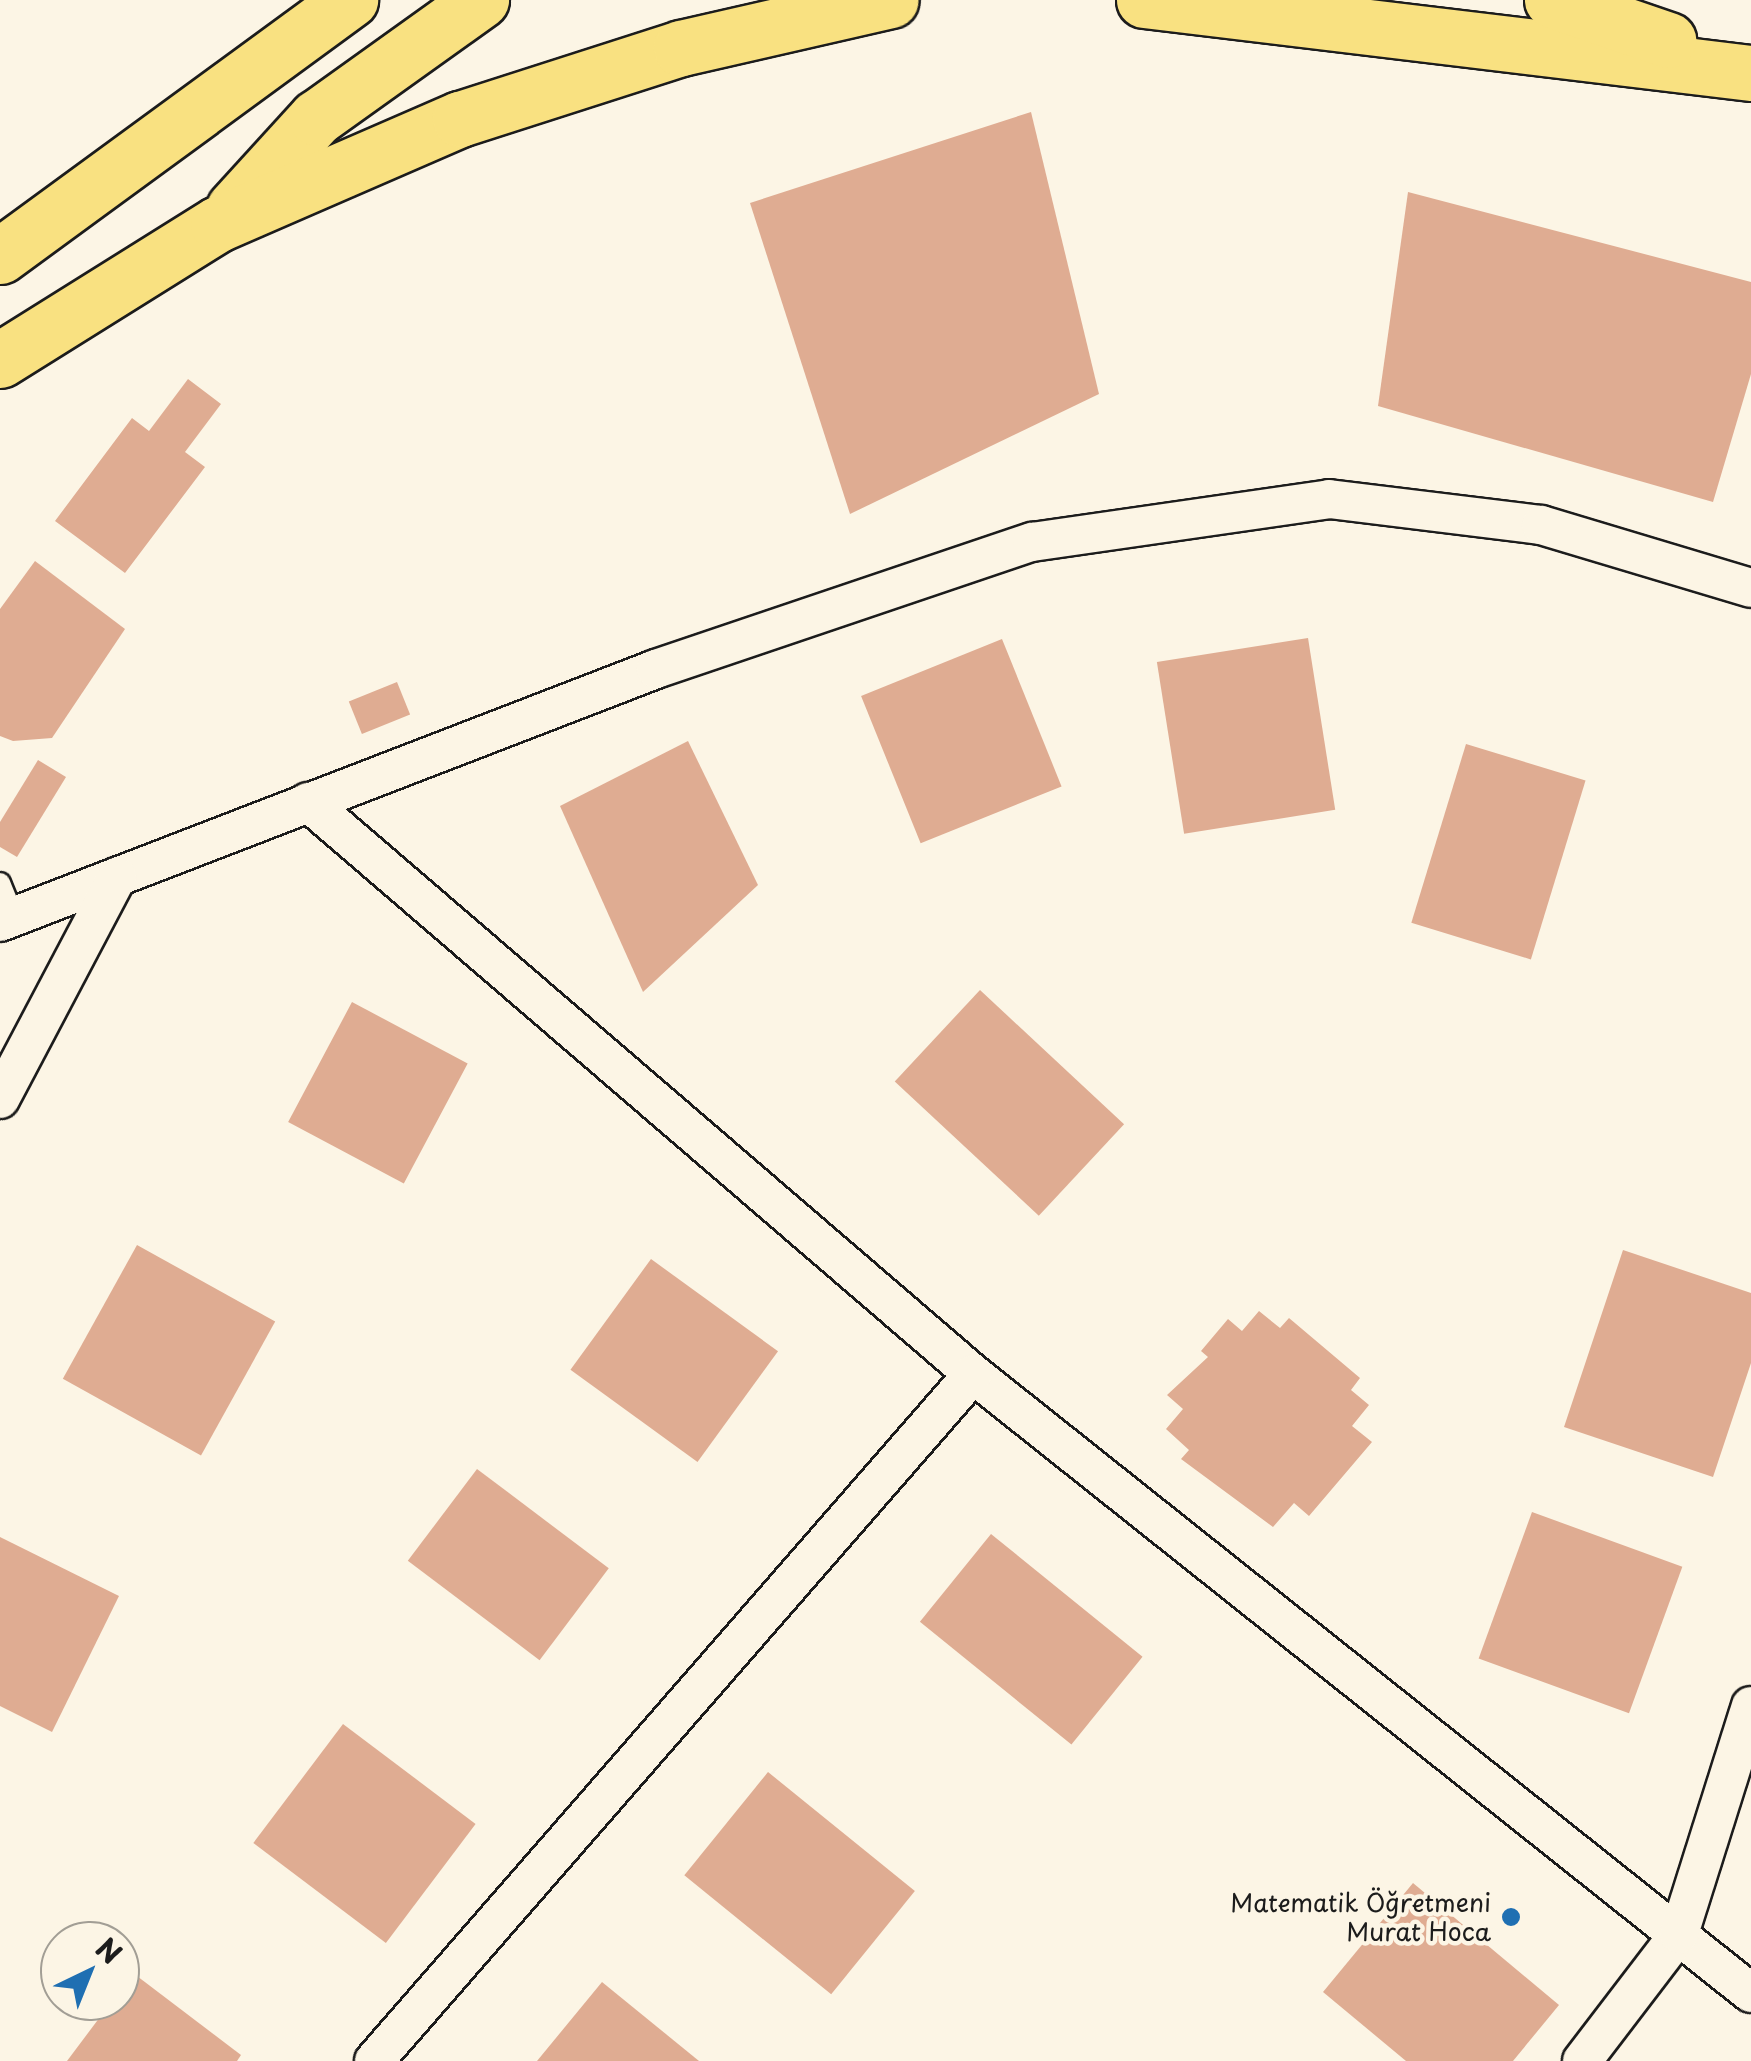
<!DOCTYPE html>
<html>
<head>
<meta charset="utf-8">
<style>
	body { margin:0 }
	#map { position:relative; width:1751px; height:2061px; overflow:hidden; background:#fcf5e5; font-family:"Playpen Sans",sans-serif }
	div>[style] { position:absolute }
	.building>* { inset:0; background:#dfac92; transform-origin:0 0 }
	.roads { filter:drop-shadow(2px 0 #1c1c1c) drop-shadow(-2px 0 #1c1c1c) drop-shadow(0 2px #1c1c1c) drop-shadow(0 -2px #1c1c1c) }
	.service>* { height:20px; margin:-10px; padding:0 10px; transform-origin:10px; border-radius:10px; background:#fcf5e5 }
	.minor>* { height:38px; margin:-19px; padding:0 19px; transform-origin:19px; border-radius:19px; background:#fcf5e5 }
	.primary>* { height:55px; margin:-27.5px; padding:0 27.5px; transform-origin:27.5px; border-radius:27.5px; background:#f9e181 }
	.dots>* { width:28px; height:28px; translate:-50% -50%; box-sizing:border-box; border:5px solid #fcf5e5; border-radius:50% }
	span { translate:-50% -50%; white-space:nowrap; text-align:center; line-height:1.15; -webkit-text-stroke:9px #fcf5e5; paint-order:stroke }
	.poi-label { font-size:25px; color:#1c1c1c }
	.right { translate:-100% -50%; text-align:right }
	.north { position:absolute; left:40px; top:1921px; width:100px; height:100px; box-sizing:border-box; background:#fcf5e5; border:2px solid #a29e95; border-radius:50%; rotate:43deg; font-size:28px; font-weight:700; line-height:40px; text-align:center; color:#1c1c1c }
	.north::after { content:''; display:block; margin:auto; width:35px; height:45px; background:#1f6fb2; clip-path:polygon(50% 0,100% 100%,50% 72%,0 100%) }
</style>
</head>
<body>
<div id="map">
	<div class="building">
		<i style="clip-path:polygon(1031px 112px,1099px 394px,850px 514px,750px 203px)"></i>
		<i style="clip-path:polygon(1408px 192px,1751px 282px,1751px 374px,1713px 502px,1378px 406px)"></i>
		<i style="clip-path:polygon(188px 379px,221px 404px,185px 452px,205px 467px,125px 573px,55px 521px,132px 418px,149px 431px)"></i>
		<i style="clip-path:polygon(35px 561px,125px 629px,52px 738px,13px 741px,0 736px,0 609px)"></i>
		<i style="left:1308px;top:638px;width:174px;height:153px;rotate:81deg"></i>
		<i style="left:1002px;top:639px;width:159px;height:152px;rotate:68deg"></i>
		<i style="left:397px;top:682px;width:35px;height:52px;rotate:68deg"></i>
		<i style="clip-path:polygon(688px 741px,758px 885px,643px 992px,560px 806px)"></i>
		<i style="left:1466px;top:744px;width:125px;height:187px;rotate:17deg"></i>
		<i style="clip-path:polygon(38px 760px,66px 777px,17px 857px,0 847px,0 822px)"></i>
		<i style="left:980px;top:990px;width:197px;height:125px;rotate:43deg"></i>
		<i style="left:352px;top:1002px;width:131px;height:136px;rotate:28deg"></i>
		<i style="left:137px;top:1245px;width:158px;height:153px;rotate:29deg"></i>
		<i style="clip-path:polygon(1623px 1250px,1751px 1293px,1751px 1363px,1713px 1477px,1564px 1427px)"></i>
		<i style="left:651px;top:1259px;width:157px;height:137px;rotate:36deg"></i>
		<i style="clip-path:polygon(1259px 1311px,1280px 1328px,1289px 1318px,1360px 1378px,1351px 1390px,1369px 1405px,1352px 1426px,1372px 1442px,1309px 1516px,1294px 1503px,1273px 1527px,1181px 1459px,1189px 1450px,1166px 1429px,1183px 1409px,1167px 1395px,1208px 1357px,1201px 1351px,1228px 1319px,1242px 1331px)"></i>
		<i style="left:477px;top:1469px;width:165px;height:115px;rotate:37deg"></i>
		<i style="left:1532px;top:1512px;width:160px;height:156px;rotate:20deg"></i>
		<i style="left:991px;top:1534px;width:195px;height:113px;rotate:39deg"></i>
		<i style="clip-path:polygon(0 1537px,119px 1596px,52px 1732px,0 1706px)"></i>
		<i style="left:343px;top:1724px;width:166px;height:149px;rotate:37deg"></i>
		<i style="left:768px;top:1772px;width:189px;height:133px;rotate:39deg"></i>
		<i style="clip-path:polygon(1413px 1883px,1559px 2005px,1513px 2061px,1406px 2061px,1323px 1992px)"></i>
		<i style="clip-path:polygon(133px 1973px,241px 2055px,237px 2061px,67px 2061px)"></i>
		<i style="clip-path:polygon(602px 1982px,699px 2061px,537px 2061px)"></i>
	</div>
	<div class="roads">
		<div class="service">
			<i style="left:0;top:883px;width:37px;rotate:68deg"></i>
		</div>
		<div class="minor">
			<i style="left:308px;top:802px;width:877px;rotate:40.7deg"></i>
			<i style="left:973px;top:1374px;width:994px;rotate:38.51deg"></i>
			<i style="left:0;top:922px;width:703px;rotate:-21.09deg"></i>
			<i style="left:656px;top:669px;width:397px;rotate:-18.7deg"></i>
			<i style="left:1032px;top:542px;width:300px;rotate:-8.2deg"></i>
			<i style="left:1329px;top:499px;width:214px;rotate:7deg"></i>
			<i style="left:1541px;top:525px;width:219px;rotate:16.7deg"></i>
			<i style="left:0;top:1099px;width:251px;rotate:-62.2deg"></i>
			<i style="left:374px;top:2061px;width:911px;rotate:-48.91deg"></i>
			<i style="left:1582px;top:2061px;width:160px;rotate:-52.6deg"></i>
			<i style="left:1679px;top:1934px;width:239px;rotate:-72.5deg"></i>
		</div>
		<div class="primary">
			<i style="left:1144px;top:0;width:611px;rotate:6.86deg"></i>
			<i style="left:1552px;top:0;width:123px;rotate:19deg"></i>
			<i style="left:234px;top:208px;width:122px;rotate:-47.7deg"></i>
			<i style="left:316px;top:118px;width:203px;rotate:-35.6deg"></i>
			<i style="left:0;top:256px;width:434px;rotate:-36.2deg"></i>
			<i style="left:0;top:360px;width:257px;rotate:-32deg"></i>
			<i style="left:218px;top:224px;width:264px;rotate:-23.5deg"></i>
			<i style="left:460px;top:119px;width:232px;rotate:-17.8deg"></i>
			<i style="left:681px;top:48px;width:215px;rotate:-12.9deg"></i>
		</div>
	</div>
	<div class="dots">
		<i style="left:1511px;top:1917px;background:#1f6fb2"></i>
	</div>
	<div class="poi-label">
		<span class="right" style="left:1491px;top:1917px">Matematik Öğretmeni<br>Murat Hoca</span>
	</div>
	<div class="north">N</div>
</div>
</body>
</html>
